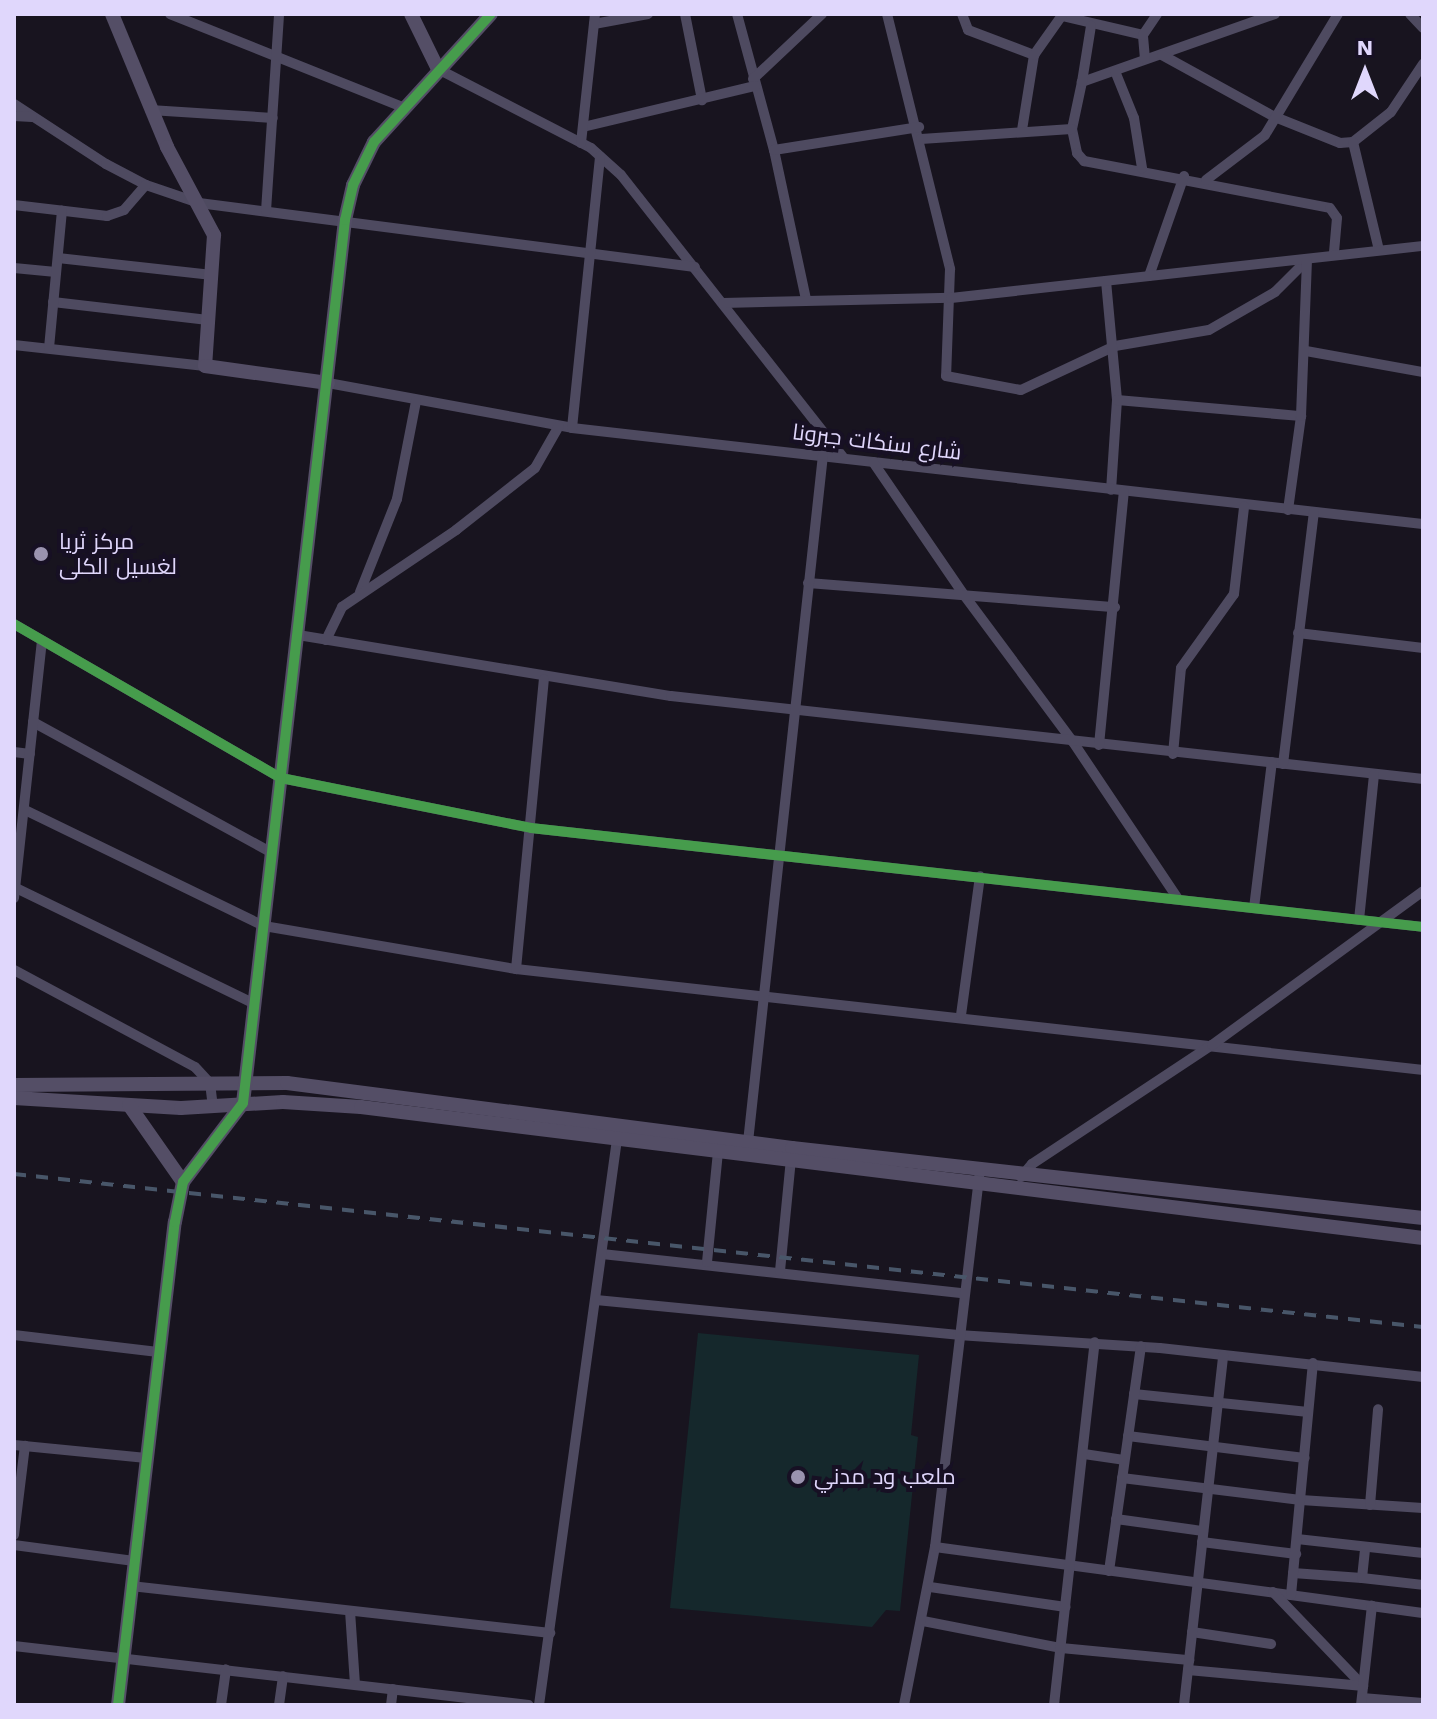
<!DOCTYPE html>
<html>
<head>
<meta charset="utf-8">
<style>
	body { margin:0 }
	#map { position:relative; width:1437px; height:1719px; overflow:hidden; background:#18141f; font-family:"Work Sans",Cairo,sans-serif }
	div>[style] { position:absolute }
	.green>* { inset:0; background:#15282c }
	.street>* { height:10px; margin:-5px; padding:0 5px; transform-origin:5px; border-radius:5px; background:#4e4a60 }
	.secondary>* { height:14px; margin:-7px; padding:0 7px; transform-origin:7px; border-radius:7px; background:#544e66 }
	.rail>* { height:4px; margin-top:-2px; transform-origin:0; background:repeating-linear-gradient(90deg,#485669 0 12px,transparent 0 22px) }
	.cycleway>* { height:10px; margin:-5px; padding:0 5px; transform-origin:5px; border-radius:5px; background:#469c4c }
	.dots>* { width:22px; height:22px; translate:-50% -50%; box-sizing:border-box; border:4px solid #171024; border-radius:50% }
	span { translate:-50% -50%; white-space:nowrap; text-align:center; line-height:1.15; -webkit-text-stroke:8px #171024; paint-order:stroke }
	.street-label { font-size:22px; color:#e0d7fc }
	.poi-label { font-size:22px; color:#e0d7fc }
	.left { translate:0 -50%; text-align:left }
	.frame { position:absolute; inset:0; border:16px solid #e0d7fc; pointer-events:none }
	.north { position:absolute; left:1325px; top:32px; width:80px; height:80px; -webkit-text-stroke:6px #171024; paint-order:stroke; rotate:0deg; font-size:22px; font-weight:700; line-height:32px; text-align:center; color:#e0d7fc }
	.north::after { content:''; display:block; margin:auto; width:28px; height:36px; background:#e0d7fc; clip-path:polygon(50% 0,100% 100%,50% 72%,0 100%) }
</style>
</head>
<body>
<div id="map">
	<div class="green">
		<i style="clip-path:polygon(698px 1333px,919px 1355px,911px 1435px,918px 1437px,900px 1611px,886px 1610px,872px 1627px,670px 1608px)"></i>
	</div>
	<div class="street">
		<i style="left:170px;top:14px;width:250px;rotate:21.8deg"></i>
		<i style="left:685px;top:14px;width:88px;rotate:78.8deg"></i>
		<i style="left:737px;top:14px;width:141px;rotate:74.8deg"></i>
		<i style="left:774px;top:150px;width:152px;rotate:77.9deg"></i>
		<i style="left:887px;top:14px;width:263px;rotate:76.1deg"></i>
		<i style="left:950px;top:269px;width:107px;rotate:92.1deg"></i>
		<i style="left:946px;top:376px;width:76px;rotate:10.6deg"></i>
		<i style="left:1021px;top:390px;width:104px;rotate:-25.1deg"></i>
		<i style="left:1115px;top:346px;width:95px;rotate:-9.7deg"></i>
		<i style="left:1209px;top:330px;width:76px;rotate:-29.9deg"></i>
		<i style="left:1275px;top:292px;width:45px;rotate:-45deg"></i>
		<i style="left:962px;top:14px;width:17px;rotate:69deg"></i>
		<i style="left:968px;top:30px;width:71px;rotate:20.7deg"></i>
		<i style="left:1275px;top:14px;width:205px;rotate:160.6deg"></i>
		<i style="left:1082px;top:82px;width:48px;rotate:102deg"></i>
		<i style="left:1072px;top:129px;width:25px;rotate:78deg"></i>
		<i style="left:1077px;top:153px;width:11px;rotate:49deg"></i>
		<i style="left:1084px;top:161px;width:250px;rotate:10.8deg"></i>
		<i style="left:1330px;top:208px;width:12px;rotate:55deg"></i>
		<i style="left:1337px;top:218px;width:36px;rotate:95deg"></i>
		<i style="left:1410px;top:14px;width:19px;rotate:47deg"></i>
		<i style="left:1062px;top:16px;width:83px;rotate:13.2deg"></i>
		<i style="left:594px;top:24px;width:55px;rotate:-10.5deg"></i>
		<i style="left:1162px;top:55px;width:129px;rotate:28.8deg"></i>
		<i style="left:1275px;top:117px;width:70px;rotate:21.8deg"></i>
		<i style="left:1340px;top:143px;width:13px;rotate:-4deg"></i>
		<i style="left:1353px;top:142px;width:48px;rotate:-38.3deg"></i>
		<i style="left:1391px;top:112px;width:58px;rotate:-56.3deg"></i>
		<i style="left:1145px;top:59px;width:24px;rotate:-95deg"></i>
		<i style="left:1143px;top:35px;width:25px;rotate:-56deg"></i>
		<i style="left:438px;top:69px;width:172px;rotate:27.3deg"></i>
		<i style="left:591px;top:148px;width:40px;rotate:42deg"></i>
		<i style="left:621px;top:175px;width:360px;rotate:51.8deg"></i>
		<i style="left:1115px;top:71px;width:51px;rotate:68deg"></i>
		<i style="left:1134px;top:118px;width:51px;rotate:80.9deg"></i>
		<i style="left:753px;top:79px;width:95px;rotate:-43.3deg"></i>
		<i style="left:1082px;top:82px;width:57px;rotate:-80.9deg"></i>
		<i style="left:14px;top:104px;width:110px;rotate:33.1deg"></i>
		<i style="left:106px;top:164px;width:45px;rotate:27.7deg"></i>
		<i style="left:146px;top:185px;width:56px;rotate:18.8deg"></i>
		<i style="left:199px;top:203px;width:500px;rotate:7.35deg"></i>
		<i style="left:150px;top:110px;width:123px;rotate:3.7deg"></i>
		<i style="left:14px;top:116px;width:18px;rotate:3deg"></i>
		<i style="left:583px;top:127px;width:177px;rotate:-13.4deg"></i>
		<i style="left:1022px;top:130px;width:76px;rotate:-80.9deg"></i>
		<i style="left:1034px;top:55px;width:50px;rotate:-54.7deg"></i>
		<i style="left:921px;top:139px;width:151px;rotate:-3.8deg"></i>
		<i style="left:1353px;top:142px;width:111px;rotate:76.5deg"></i>
		<i style="left:581px;top:143px;width:130px;rotate:-83.8deg"></i>
		<i style="left:774px;top:150px;width:147px;rotate:-9deg"></i>
		<i style="left:1206px;top:180px;width:74px;rotate:-37.3deg"></i>
		<i style="left:1265px;top:135px;width:141px;rotate:-58.9deg"></i>
		<i style="left:14px;top:205px;width:94px;rotate:6.7deg"></i>
		<i style="left:107px;top:216px;width:18px;rotate:-19deg"></i>
		<i style="left:124px;top:210px;width:33px;rotate:-49deg"></i>
		<i style="left:266px;top:211px;width:197px;rotate:-86.2deg"></i>
		<i style="left:58px;top:258px;width:155px;rotate:6.3deg"></i>
		<i style="left:14px;top:268px;width:42px;rotate:5.4deg"></i>
		<i style="left:1149px;top:276px;width:106px;rotate:-70.7deg"></i>
		<i style="left:1106px;top:281px;width:120px;rotate:84.7deg"></i>
		<i style="left:1117px;top:400px;width:90px;rotate:93.8deg"></i>
		<i style="left:53px;top:302px;width:156px;rotate:6.6deg"></i>
		<i style="left:723px;top:303px;width:228px;rotate:-1.3deg"></i>
		<i style="left:951px;top:298px;width:475px;rotate:-6.3deg"></i>
		<i style="left:14px;top:345px;width:192px;rotate:6.3deg"></i>
		<i style="left:49px;top:348px;width:138px;rotate:-84.6deg"></i>
		<i style="left:1306px;top:351px;width:119px;rotate:10.2deg"></i>
		<i style="left:328px;top:383px;width:248px;rotate:10.4deg"></i>
		<i style="left:572px;top:428px;width:856px;rotate:6.44deg"></i>
		<i style="left:1117px;top:400px;width:185px;rotate:5deg"></i>
		<i style="left:572px;top:428px;width:273px;rotate:-84.1deg"></i>
		<i style="left:873px;top:462px;width:161px;rotate:55.6deg"></i>
		<i style="left:964px;top:595px;width:183px;rotate:53.4deg"></i>
		<i style="left:1073px;top:742px;width:189px;rotate:56.2deg"></i>
		<i style="left:1288px;top:510px;width:95px;rotate:-82.1deg"></i>
		<i style="left:1301px;top:416px;width:156px;rotate:-87.8deg"></i>
		<i style="left:808px;top:583px;width:308px;rotate:4.5deg"></i>
		<i style="left:360px;top:592px;width:100px;rotate:-68.3deg"></i>
		<i style="left:397px;top:499px;width:100px;rotate:-79deg"></i>
		<i style="left:14px;top:624px;width:308px;rotate:30deg"></i>
		<i style="left:281px;top:778px;width:255px;rotate:11.3deg"></i>
		<i style="left:531px;top:828px;width:897px;rotate:6.33deg"></i>
		<i style="left:1298px;top:633px;width:126px;rotate:6.8deg"></i>
		<i style="left:298px;top:635px;width:378px;rotate:9.3deg"></i>
		<i style="left:671px;top:696px;width:757px;rotate:6.3deg"></i>
		<i style="left:326px;top:640px;width:37px;rotate:-64deg"></i>
		<i style="left:342px;top:607px;width:138px;rotate:-34deg"></i>
		<i style="left:456px;top:530px;width:100px;rotate:-38.1deg"></i>
		<i style="left:535px;top:468px;width:48px;rotate:-60.3deg"></i>
		<i style="left:33px;top:722px;width:273px;rotate:28.7deg"></i>
		<i style="left:1099px;top:745px;width:254px;rotate:-84.4deg"></i>
		<i style="left:14px;top:752px;width:16px;rotate:7deg"></i>
		<i style="left:1173px;top:754px;width:86px;rotate:-84.7deg"></i>
		<i style="left:1181px;top:668px;width:91px;rotate:-54.4deg"></i>
		<i style="left:1234px;top:594px;width:88px;rotate:-83.4deg"></i>
		<i style="left:1283px;top:764px;width:254px;rotate:-83deg"></i>
		<i style="left:25px;top:810px;width:266px;rotate:25.9deg"></i>
		<i style="left:264px;top:926px;width:256px;rotate:9.7deg"></i>
		<i style="left:516px;top:969px;width:913px;rotate:6.35deg"></i>
		<i style="left:16px;top:888px;width:266px;rotate:25.9deg"></i>
		<i style="left:14px;top:898px;width:259px;rotate:-83.8deg"></i>
		<i style="left:1254px;top:908px;width:147px;rotate:-83deg"></i>
		<i style="left:1359px;top:920px;width:146px;rotate:-84.1deg"></i>
		<i style="left:516px;top:969px;width:291px;rotate:-84.5deg"></i>
		<i style="left:14px;top:970px;width:205px;rotate:28.2deg"></i>
		<i style="left:195px;top:1067px;width:22px;rotate:47deg"></i>
		<i style="left:210px;top:1083px;width:23px;rotate:83deg"></i>
		<i style="left:961px;top:1015px;width:140px;rotate:-82.2deg"></i>
		<i style="left:748px;top:1142px;width:691px;rotate:-83.77deg"></i>
		<i style="left:1021px;top:1177px;width:17px;rotate:-50deg"></i>
		<i style="left:1032px;top:1164px;width:216px;rotate:-33.5deg"></i>
		<i style="left:1212px;top:1045px;width:261px;rotate:-36.1deg"></i>
		<i style="left:602px;top:1254px;width:363px;rotate:6.2deg"></i>
		<i style="left:707px;top:1262px;width:112px;rotate:-84.3deg"></i>
		<i style="left:780px;top:1271px;width:113px;rotate:-84.4deg"></i>
		<i style="left:596px;top:1300px;width:364px;rotate:5.5deg"></i>
		<i style="left:958px;top:1335px;width:202px;rotate:3.7deg"></i>
		<i style="left:1160px;top:1348px;width:265px;rotate:6.3deg"></i>
		<i style="left:14px;top:1335px;width:145px;rotate:6.7deg"></i>
		<i style="left:1134px;top:1394px;width:175px;rotate:5.9deg"></i>
		<i style="left:1128px;top:1436px;width:178px;rotate:7.1deg"></i>
		<i style="left:14px;top:1445px;width:133px;rotate:5.6deg"></i>
		<i style="left:1084px;top:1454px;width:40px;rotate:8.5deg"></i>
		<i style="left:1122px;top:1478px;width:180px;rotate:7deg"></i>
		<i style="left:1301px;top:1500px;width:122px;rotate:3.8deg"></i>
		<i style="left:1370px;top:1505px;width:96px;rotate:-85.2deg"></i>
		<i style="left:1116px;top:1519px;width:88px;rotate:7.9deg"></i>
		<i style="left:14px;top:1535px;width:90px;rotate:-83deg"></i>
		<i style="left:1297px;top:1539px;width:127px;rotate:6.3deg"></i>
		<i style="left:1202px;top:1542px;width:95px;rotate:7.3deg"></i>
		<i style="left:14px;top:1545px;width:121px;rotate:7.6deg"></i>
		<i style="left:935px;top:1547px;width:492px;rotate:7.7deg"></i>
		<i style="left:1109px;top:1571px;width:227px;rotate:-81.9deg"></i>
		<i style="left:1293px;top:1573px;width:69px;rotate:4.1deg"></i>
		<i style="left:1362px;top:1578px;width:31px;rotate:-84deg"></i>
		<i style="left:1362px;top:1578px;width:61px;rotate:6.5deg"></i>
		<i style="left:131px;top:1586px;width:422px;rotate:6.4deg"></i>
		<i style="left:930px;top:1587px;width:137px;rotate:8.4deg"></i>
		<i style="left:1273px;top:1592px;width:130px;rotate:46.2deg"></i>
		<i style="left:1291px;top:1595px;width:233px;rotate:-84.6deg"></i>
		<i style="left:350px;top:1611px;width:73px;rotate:86.1deg"></i>
		<i style="left:923px;top:1621px;width:141px;rotate:11.1deg"></i>
		<i style="left:1061px;top:1648px;width:129px;rotate:5.4deg"></i>
		<i style="left:1192px;top:1632px;width:80px;rotate:8.6deg"></i>
		<i style="left:14px;top:1646px;width:518px;rotate:6.54deg"></i>
		<i style="left:1188px;top:1670px;width:176px;rotate:5.2deg"></i>
		<i style="left:1362px;top:1698px;width:61px;rotate:4.7deg"></i>
		<i style="left:221px;top:1705px;width:36px;rotate:-82deg"></i>
		<i style="left:279px;top:1705px;width:29px;rotate:-82deg"></i>
		<i style="left:391px;top:1705px;width:16px;rotate:-83deg"></i>
		<i style="left:539px;top:1705px;width:578px;rotate:-82.15deg"></i>
		<i style="left:904px;top:1705px;width:161px;rotate:-78.9deg"></i>
		<i style="left:935px;top:1547px;width:373px;rotate:-83.2deg"></i>
		<i style="left:1054px;top:1705px;width:365px;rotate:-83.6deg"></i>
		<i style="left:1184px;top:1705px;width:352px;rotate:-83.6deg"></i>
		<i style="left:1361px;top:1705px;width:100px;rotate:-83.7deg"></i>
	</div>
	<div class="secondary">
		<i style="left:112px;top:14px;width:144px;rotate:67.5deg"></i>
		<i style="left:167px;top:147px;width:100px;rotate:61.9deg"></i>
		<i style="left:214px;top:235px;width:131px;rotate:93.9deg"></i>
		<i style="left:205px;top:366px;width:124px;rotate:7.9deg"></i>
		<i style="left:411px;top:14px;width:61px;rotate:63.9deg"></i>
		<i style="left:14px;top:1085px;width:273px;rotate:-0.4deg"></i>
		<i style="left:287px;top:1083px;width:509px;rotate:7.33deg"></i>
		<i style="left:792px;top:1148px;width:635px;rotate:6.33deg"></i>
		<i style="left:14px;top:1098px;width:167px;rotate:3.4deg"></i>
		<i style="left:181px;top:1108px;width:102px;rotate:-3.4deg"></i>
		<i style="left:283px;top:1102px;width:78px;rotate:3.7deg"></i>
		<i style="left:361px;top:1107px;width:1070px;rotate:7.03deg"></i>
		<i style="left:129px;top:1105px;width:94px;rotate:55deg"></i>
		<i style="left:118px;top:1705px;width:486px;rotate:-83.3deg"></i>
		<i style="left:175px;top:1222px;width:41px;rotate:-78.7deg"></i>
		<i style="left:183px;top:1182px;width:99px;rotate:-52.8deg"></i>
		<i style="left:243px;top:1103px;width:889px;rotate:-83.41deg"></i>
		<i style="left:345px;top:220px;width:36px;rotate:-77deg"></i>
		<i style="left:353px;top:185px;width:48px;rotate:-64deg"></i>
		<i style="left:374px;top:142px;width:173px;rotate:-47.6deg"></i>
	</div>
	<div class="rail">
		<i style="left:14px;top:1174px;width:1417px;rotate:6.2deg"></i>
	</div>
	<div class="cycleway">
		<i style="left:14px;top:624px;width:308px;rotate:30deg"></i>
		<i style="left:281px;top:778px;width:255px;rotate:11.3deg"></i>
		<i style="left:531px;top:828px;width:897px;rotate:6.33deg"></i>
		<i style="left:118px;top:1705px;width:486px;rotate:-83.3deg"></i>
		<i style="left:175px;top:1222px;width:41px;rotate:-78.7deg"></i>
		<i style="left:183px;top:1182px;width:99px;rotate:-52.8deg"></i>
		<i style="left:243px;top:1103px;width:889px;rotate:-83.41deg"></i>
		<i style="left:345px;top:220px;width:36px;rotate:-77deg"></i>
		<i style="left:353px;top:185px;width:48px;rotate:-64deg"></i>
		<i style="left:374px;top:142px;width:173px;rotate:-47.6deg"></i>
	</div>
	<div class="dots">
		<i style="left:41px;top:554px;background:#9a93af"></i>
		<i style="left:798px;top:1477px;background:#9a93af"></i>
	</div>
	<div class="street-label">
		<span style="left:877px;top:442px;rotate:7deg">شارع سنكات جبرونا</span>
	</div>
	<div class="poi-label">
		<span class="left" style="left:59px;top:554px">مركز ثريا<br>لغسيل الكلى</span>
		<span class="left" style="left:814px;top:1477px">ملعب ود مدني</span>
	</div>
	<div class="frame"></div>
	<div class="north">N</div>
</div>
</body>
</html>
